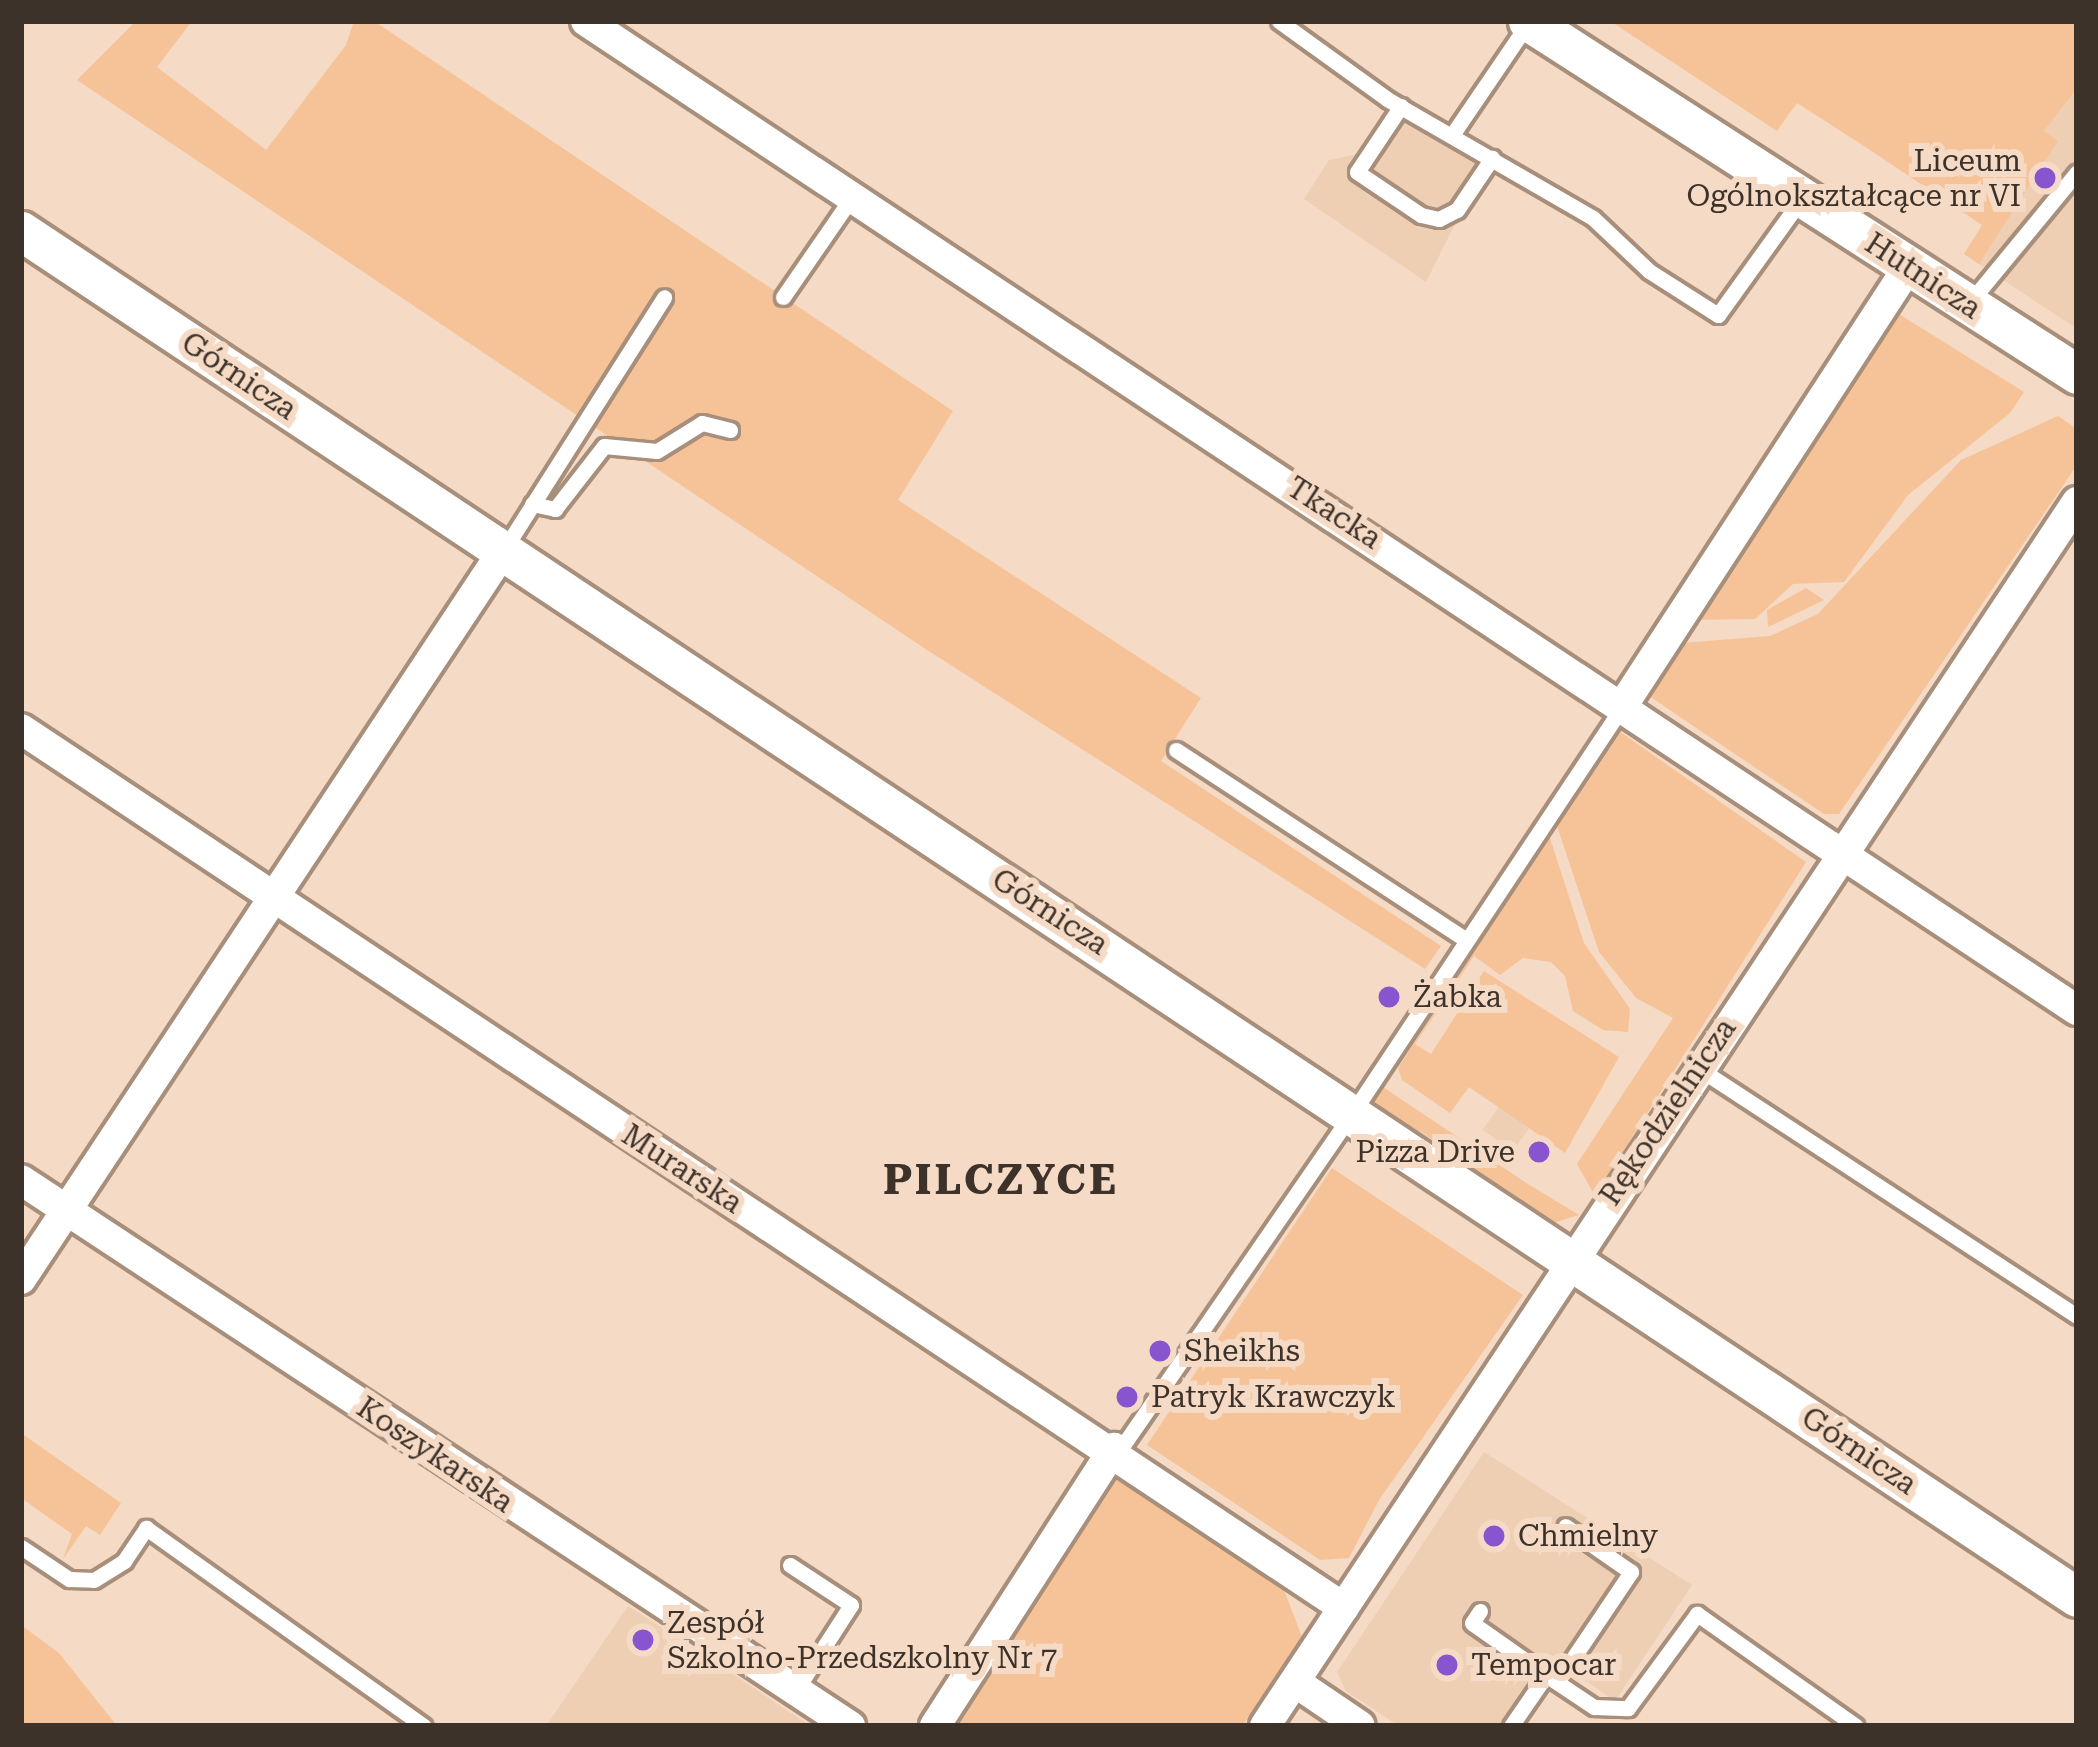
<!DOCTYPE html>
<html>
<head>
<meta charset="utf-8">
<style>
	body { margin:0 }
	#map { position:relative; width:2098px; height:1747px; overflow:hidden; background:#f5dac5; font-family:"Roboto Serif",serif }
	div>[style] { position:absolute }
	.built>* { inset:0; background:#efcfb4; transform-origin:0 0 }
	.green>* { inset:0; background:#f6c399 }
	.roads { filter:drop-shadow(3px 0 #a88f7b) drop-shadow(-3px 0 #a88f7b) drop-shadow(0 3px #a88f7b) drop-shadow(0 -3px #a88f7b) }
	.service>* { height:15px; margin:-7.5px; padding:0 7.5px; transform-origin:7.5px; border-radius:7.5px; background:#fff }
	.minor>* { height:30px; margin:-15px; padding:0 15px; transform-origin:15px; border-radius:15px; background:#fff }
	.tertiary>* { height:39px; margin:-19.5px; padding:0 19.5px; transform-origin:19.5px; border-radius:19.5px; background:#fff }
	.dots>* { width:33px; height:33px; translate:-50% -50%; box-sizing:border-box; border:6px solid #f5dac5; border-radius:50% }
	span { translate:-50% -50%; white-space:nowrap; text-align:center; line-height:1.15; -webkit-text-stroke:12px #f5dac5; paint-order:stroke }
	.poi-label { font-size:30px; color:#3d322a }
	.right { translate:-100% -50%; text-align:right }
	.left { translate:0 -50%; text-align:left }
	.street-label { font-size:30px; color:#3d322a }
	.district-label { font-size:42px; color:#3d322a; font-weight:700; letter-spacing:3px }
	.frame { position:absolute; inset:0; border:24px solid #3d322a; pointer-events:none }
</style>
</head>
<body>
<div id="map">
	<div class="built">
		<i style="clip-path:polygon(2077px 81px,2077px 329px,1964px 254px)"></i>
		<i style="clip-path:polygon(1385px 109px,1483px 168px,1426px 282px,1304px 199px,1329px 160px,1358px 154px)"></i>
		<i style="left:1499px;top:1107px;width:37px;height:28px;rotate:36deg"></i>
		<i style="clip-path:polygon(1484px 1452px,1692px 1585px,1615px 1701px,1560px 1663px,1518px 1726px,1399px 1726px,1346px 1691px,1337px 1672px)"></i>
		<i style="clip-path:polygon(628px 1606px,733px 1674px,810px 1726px,546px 1726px)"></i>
	</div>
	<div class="green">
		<i style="clip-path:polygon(136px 21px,192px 21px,157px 67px,266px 150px,346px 45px,354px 21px,374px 21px,953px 411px,898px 500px,1201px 698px,1161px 761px,1441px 946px,1425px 969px,921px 646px,77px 80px)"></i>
		<i style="clip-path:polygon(1610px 21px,2077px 21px,2077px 88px,2044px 131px,2058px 141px,1979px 264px,1964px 254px,1982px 225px,1864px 146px,1797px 103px,1777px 131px)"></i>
		<i style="clip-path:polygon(1891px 309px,2024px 392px,2010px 413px,1908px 495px,1844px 582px,1793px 584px,1755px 619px,1690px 620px)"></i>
		<i style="clip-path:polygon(2058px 416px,2077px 429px,2077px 465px,1839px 814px,1824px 814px,1646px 694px,1681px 643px,1770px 636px,1818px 614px,1961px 460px)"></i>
		<i style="clip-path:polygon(1806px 588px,1824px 600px,1768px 627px,1767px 610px)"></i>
		<i style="clip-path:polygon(1619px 731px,1806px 862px,1595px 1196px,1577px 1164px,1673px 1018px,1636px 998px,1599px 952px,1555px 820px)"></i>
		<i style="clip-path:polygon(1549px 835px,1584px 943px,1630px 1009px,1628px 1032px,1603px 1030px,1573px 1011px,1565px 976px,1551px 962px,1523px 958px,1500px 975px,1474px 956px,1415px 1044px,1431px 1054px,1484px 971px,1619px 1057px,1565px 1153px,1469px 1087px,1450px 1113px,1402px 1080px,1398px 1068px)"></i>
		<i style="clip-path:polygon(1380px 1085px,1528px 1184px,1579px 1215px,1550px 1224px,1420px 1131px,1411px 1135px,1369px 1110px)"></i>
		<i style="clip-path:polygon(1332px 1168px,1523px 1295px,1379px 1500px,1349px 1558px,1320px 1560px,1147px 1445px)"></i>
		<i style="clip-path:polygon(21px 1433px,121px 1503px,100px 1535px,86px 1526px,63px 1559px,72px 1534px,21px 1498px)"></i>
		<i style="clip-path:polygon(1109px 1473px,1284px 1590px,1302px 1637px,1242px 1726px,945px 1726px)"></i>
		<i style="clip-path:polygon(21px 1625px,59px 1653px,117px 1726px,21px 1726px)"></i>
	</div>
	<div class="roads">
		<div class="service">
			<i style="left:1279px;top:21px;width:133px;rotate:35.8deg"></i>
			<i style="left:1387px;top:99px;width:238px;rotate:30deg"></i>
			<i style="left:1593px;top:218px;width:77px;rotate:43.4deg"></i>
			<i style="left:1649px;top:271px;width:82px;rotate:32.5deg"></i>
			<i style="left:1718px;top:315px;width:140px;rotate:-54.3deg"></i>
			<i style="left:1401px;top:106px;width:79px;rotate:123.7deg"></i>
			<i style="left:1357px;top:172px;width:77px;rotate:33.9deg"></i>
			<i style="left:1421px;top:215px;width:18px;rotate:13deg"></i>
			<i style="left:1439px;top:219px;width:20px;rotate:-27deg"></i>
			<i style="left:1457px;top:210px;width:63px;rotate:-56.1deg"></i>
			<i style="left:1452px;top:135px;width:135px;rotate:-55.8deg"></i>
			<i style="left:783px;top:297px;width:121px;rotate:-55.4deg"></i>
			<i style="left:1970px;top:302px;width:168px;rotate:-50.5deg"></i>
			<i style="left:532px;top:504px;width:24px;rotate:12deg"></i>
			<i style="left:555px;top:509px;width:80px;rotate:-52.1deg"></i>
			<i style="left:604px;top:446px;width:53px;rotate:5.4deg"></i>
			<i style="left:657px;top:451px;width:53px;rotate:-31.9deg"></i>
			<i style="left:702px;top:423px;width:29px;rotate:14deg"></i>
			<i style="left:505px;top:548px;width:297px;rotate:-57.6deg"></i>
			<i style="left:1176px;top:750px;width:347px;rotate:33.2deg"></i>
			<i style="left:1698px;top:1068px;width:453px;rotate:33.2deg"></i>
			<i style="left:1359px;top:1103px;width:478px;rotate:-56.4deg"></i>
			<i style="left:1119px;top:1451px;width:393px;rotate:-55.4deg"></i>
			<i style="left:21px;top:1547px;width:58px;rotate:33.7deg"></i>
			<i style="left:69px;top:1579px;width:25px;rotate:2deg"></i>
			<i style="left:94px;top:1580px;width:36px;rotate:-32deg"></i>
			<i style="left:124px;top:1561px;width:40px;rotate:-56deg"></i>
			<i style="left:146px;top:1528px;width:341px;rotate:35.5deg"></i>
			<i style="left:790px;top:1565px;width:73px;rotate:33.3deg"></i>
			<i style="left:851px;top:1605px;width:101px;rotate:122.9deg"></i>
			<i style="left:1480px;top:1611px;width:14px;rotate:124deg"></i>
			<i style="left:1472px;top:1623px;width:90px;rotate:35.1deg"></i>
			<i style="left:1557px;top:1682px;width:133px;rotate:-56.1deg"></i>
			<i style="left:1631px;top:1572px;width:80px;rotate:-145.1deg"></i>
			<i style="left:1511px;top:1726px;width:62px;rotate:-55.5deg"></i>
			<i style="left:1546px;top:1675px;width:58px;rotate:33.7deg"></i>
			<i style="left:1594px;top:1707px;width:34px;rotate:2deg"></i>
			<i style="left:1628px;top:1708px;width:117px;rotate:-53.7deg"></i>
			<i style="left:1697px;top:1614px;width:194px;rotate:35.2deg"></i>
		</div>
		<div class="minor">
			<i style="left:586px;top:21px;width:1789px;rotate:33.56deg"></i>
			<i style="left:1623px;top:705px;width:524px;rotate:-56.92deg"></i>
			<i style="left:21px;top:729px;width:1588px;rotate:33.6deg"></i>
			<i style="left:21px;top:1180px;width:993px;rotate:33.37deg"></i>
			<i style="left:21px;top:1279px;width:873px;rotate:-56.49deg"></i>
			<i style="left:1295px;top:1682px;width:78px;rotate:34.1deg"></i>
			<i style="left:935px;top:1726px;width:331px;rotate:-57.2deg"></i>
			<i style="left:1265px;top:1726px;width:1469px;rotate:-56.44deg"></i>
		</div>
		<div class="tertiary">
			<i style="left:1528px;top:21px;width:653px;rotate:32.74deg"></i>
			<i style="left:21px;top:231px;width:2468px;rotate:33.6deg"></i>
		</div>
	</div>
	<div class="dots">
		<i style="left:2045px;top:178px;background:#8855ce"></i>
		<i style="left:1389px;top:997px;background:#8855ce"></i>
		<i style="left:1539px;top:1152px;background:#8855ce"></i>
		<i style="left:1160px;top:1351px;background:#8855ce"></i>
		<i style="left:1127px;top:1397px;background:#8855ce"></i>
		<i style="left:1494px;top:1536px;background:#8855ce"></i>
		<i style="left:643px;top:1640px;background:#8855ce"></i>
		<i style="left:1447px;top:1665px;background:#8855ce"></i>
	</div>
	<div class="poi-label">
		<span class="right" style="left:2021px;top:178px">Liceum<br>Ogólnokształcące nr VI</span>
		<span class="left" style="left:1413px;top:997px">Żabka</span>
		<span class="right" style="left:1515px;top:1152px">Pizza Drive</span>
		<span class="left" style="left:1184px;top:1351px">Sheikhs</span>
		<span class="left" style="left:1151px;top:1397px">Patryk Krawczyk</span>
		<span class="left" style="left:1518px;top:1536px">Chmielny</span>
		<span class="left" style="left:667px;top:1640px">Zespół<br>Szkolno-Przedszkolny Nr 7</span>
		<span class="left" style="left:1471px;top:1665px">Tempocar</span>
	</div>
	<div class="street-label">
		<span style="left:1923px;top:276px;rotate:33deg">Hutnicza</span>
		<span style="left:239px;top:376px;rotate:34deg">Górnicza</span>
		<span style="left:1334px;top:513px;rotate:33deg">Tkacka</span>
		<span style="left:1050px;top:912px;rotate:33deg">Górnicza</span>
		<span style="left:1668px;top:1112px;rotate:-56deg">Rękodzielnicza</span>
		<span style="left:682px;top:1169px;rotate:33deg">Murarska</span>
		<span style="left:1859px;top:1451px;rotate:34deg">Górnicza</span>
		<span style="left:435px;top:1455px;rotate:34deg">Koszykarska</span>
	</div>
	<div class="district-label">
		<span style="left:1001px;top:1180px">PILCZYCE</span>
	</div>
	<div class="frame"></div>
</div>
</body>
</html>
